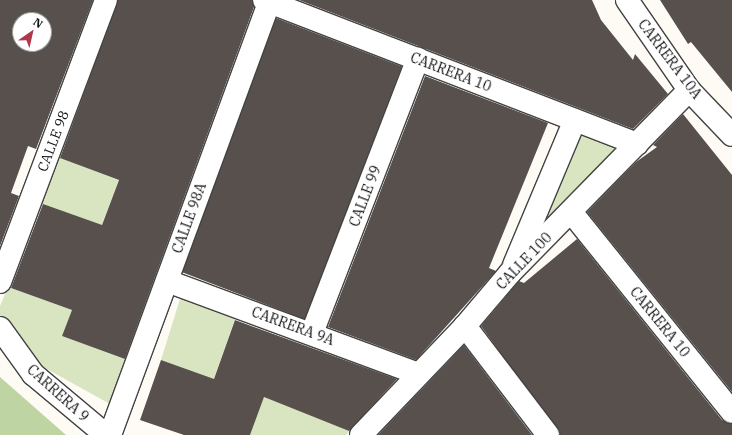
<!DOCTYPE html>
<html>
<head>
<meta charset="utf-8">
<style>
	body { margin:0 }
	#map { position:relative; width:732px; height:435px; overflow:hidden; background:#fefbf4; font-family:"IBM Plex Serif",serif }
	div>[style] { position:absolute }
	.green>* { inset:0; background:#d8e5c0; transform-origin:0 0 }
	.forest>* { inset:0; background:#bed4a2 }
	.building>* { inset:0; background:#57504d; transform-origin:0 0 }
	.roads { filter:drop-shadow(1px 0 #434343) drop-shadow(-1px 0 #434343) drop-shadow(0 1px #434343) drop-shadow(0 -1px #434343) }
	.minor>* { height:22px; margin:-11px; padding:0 11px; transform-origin:11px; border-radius:11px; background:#fff }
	span { translate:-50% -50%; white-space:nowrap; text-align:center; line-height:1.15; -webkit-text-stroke:4px #fff; paint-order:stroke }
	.street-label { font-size:14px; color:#101010 }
	.north { position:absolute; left:12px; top:12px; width:40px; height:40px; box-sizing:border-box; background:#fff; border:1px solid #9f9f9f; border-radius:50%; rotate:34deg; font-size:11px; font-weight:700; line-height:16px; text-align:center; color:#101010 }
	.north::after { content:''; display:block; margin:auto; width:14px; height:18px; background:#b1374a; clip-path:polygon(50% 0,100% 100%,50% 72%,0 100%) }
</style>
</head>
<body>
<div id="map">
	<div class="green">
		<i style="clip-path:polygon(575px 120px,637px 144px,510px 273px)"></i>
		<i style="left:58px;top:157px;width:65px;height:50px;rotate:21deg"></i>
		<i style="clip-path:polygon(8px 287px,72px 310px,62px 336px,125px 359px,110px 404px,36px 363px,0 320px,0 306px)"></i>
		<i style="clip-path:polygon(180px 299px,235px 319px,194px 435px,165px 429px,186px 369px,161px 360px)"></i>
		<i style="clip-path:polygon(264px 397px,349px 431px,346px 435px,250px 435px)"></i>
	</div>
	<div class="forest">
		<i style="clip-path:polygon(0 377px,66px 435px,0 435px)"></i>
	</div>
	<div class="building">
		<i style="clip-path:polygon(evenodd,0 0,93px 0,36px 149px,28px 146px,11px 193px,19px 196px,0 246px,0 0,20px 20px,44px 20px,44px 44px,20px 44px,20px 20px)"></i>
		<i style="clip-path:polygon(118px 0,252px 0,254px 7px,125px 359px,62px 336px,72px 310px,11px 288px,43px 204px,102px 225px,119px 180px,60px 158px)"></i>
		<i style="clip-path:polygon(299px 0,592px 0,601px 20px,633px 60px,635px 54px,668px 94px,633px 129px)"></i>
		<i style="clip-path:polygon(660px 0,732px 0,732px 92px,691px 42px,688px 44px)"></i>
		<i style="left:276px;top:18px;width:135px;height:271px;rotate:21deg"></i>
		<i style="clip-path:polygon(425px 76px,548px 123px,489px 268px,496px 271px,416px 360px,328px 327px)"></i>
		<i style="clip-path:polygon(683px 114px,732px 175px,732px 392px,587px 212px,636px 162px,657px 147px,653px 145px)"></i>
		<i style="clip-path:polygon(577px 239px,722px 420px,732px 424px,732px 435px,560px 435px,481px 326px,519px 281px,524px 283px)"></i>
		<i style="clip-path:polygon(235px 320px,397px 379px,349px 431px,264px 397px,250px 435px,184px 435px,140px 420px,161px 360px,214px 379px)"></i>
		<i style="clip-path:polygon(464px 345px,532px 435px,378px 435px)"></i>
	</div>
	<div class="roads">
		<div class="minor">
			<i style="left:264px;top:0;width:400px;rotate:21.1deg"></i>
			<i style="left:627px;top:0;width:109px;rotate:55.4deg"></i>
			<i style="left:689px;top:90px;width:62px;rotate:46.3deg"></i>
			<i style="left:572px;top:213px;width:255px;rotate:51.2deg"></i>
			<i style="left:514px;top:265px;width:157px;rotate:-67.2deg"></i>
			<i style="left:167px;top:281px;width:268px;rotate:20.3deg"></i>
			<i style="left:0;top:282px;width:301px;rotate:-69.4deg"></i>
			<i style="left:465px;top:326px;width:137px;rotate:52.7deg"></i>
			<i style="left:0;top:328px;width:57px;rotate:54.3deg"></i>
			<i style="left:33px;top:374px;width:95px;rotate:39.9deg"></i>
			<i style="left:312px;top:333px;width:294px;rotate:-68.9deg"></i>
			<i style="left:110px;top:435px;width:461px;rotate:-69.8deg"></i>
			<i style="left:361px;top:435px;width:151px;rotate:-46.3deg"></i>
			<i style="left:465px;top:326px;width:70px;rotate:-49.7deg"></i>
			<i style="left:510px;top:273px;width:256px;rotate:-45.6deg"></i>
		</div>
	</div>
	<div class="street-label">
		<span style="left:670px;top:59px;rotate:53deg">CARRERA 10A</span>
		<span style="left:451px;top:72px;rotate:21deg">CARRERA 10</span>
		<span style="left:53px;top:141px;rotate:-69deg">CALLE 98</span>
		<span style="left:365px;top:196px;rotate:-69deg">CALLE 99</span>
		<span style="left:189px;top:218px;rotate:-70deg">CALLE 98A</span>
		<span style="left:524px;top:261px;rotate:-46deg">CALLE 100</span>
		<span style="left:660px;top:322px;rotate:51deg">CARRERA 10</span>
		<span style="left:293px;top:326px;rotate:20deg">CARRERA 9A</span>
		<span style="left:58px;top:393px;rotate:42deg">CARRERA 9</span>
	</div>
	<div class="north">N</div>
</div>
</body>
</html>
